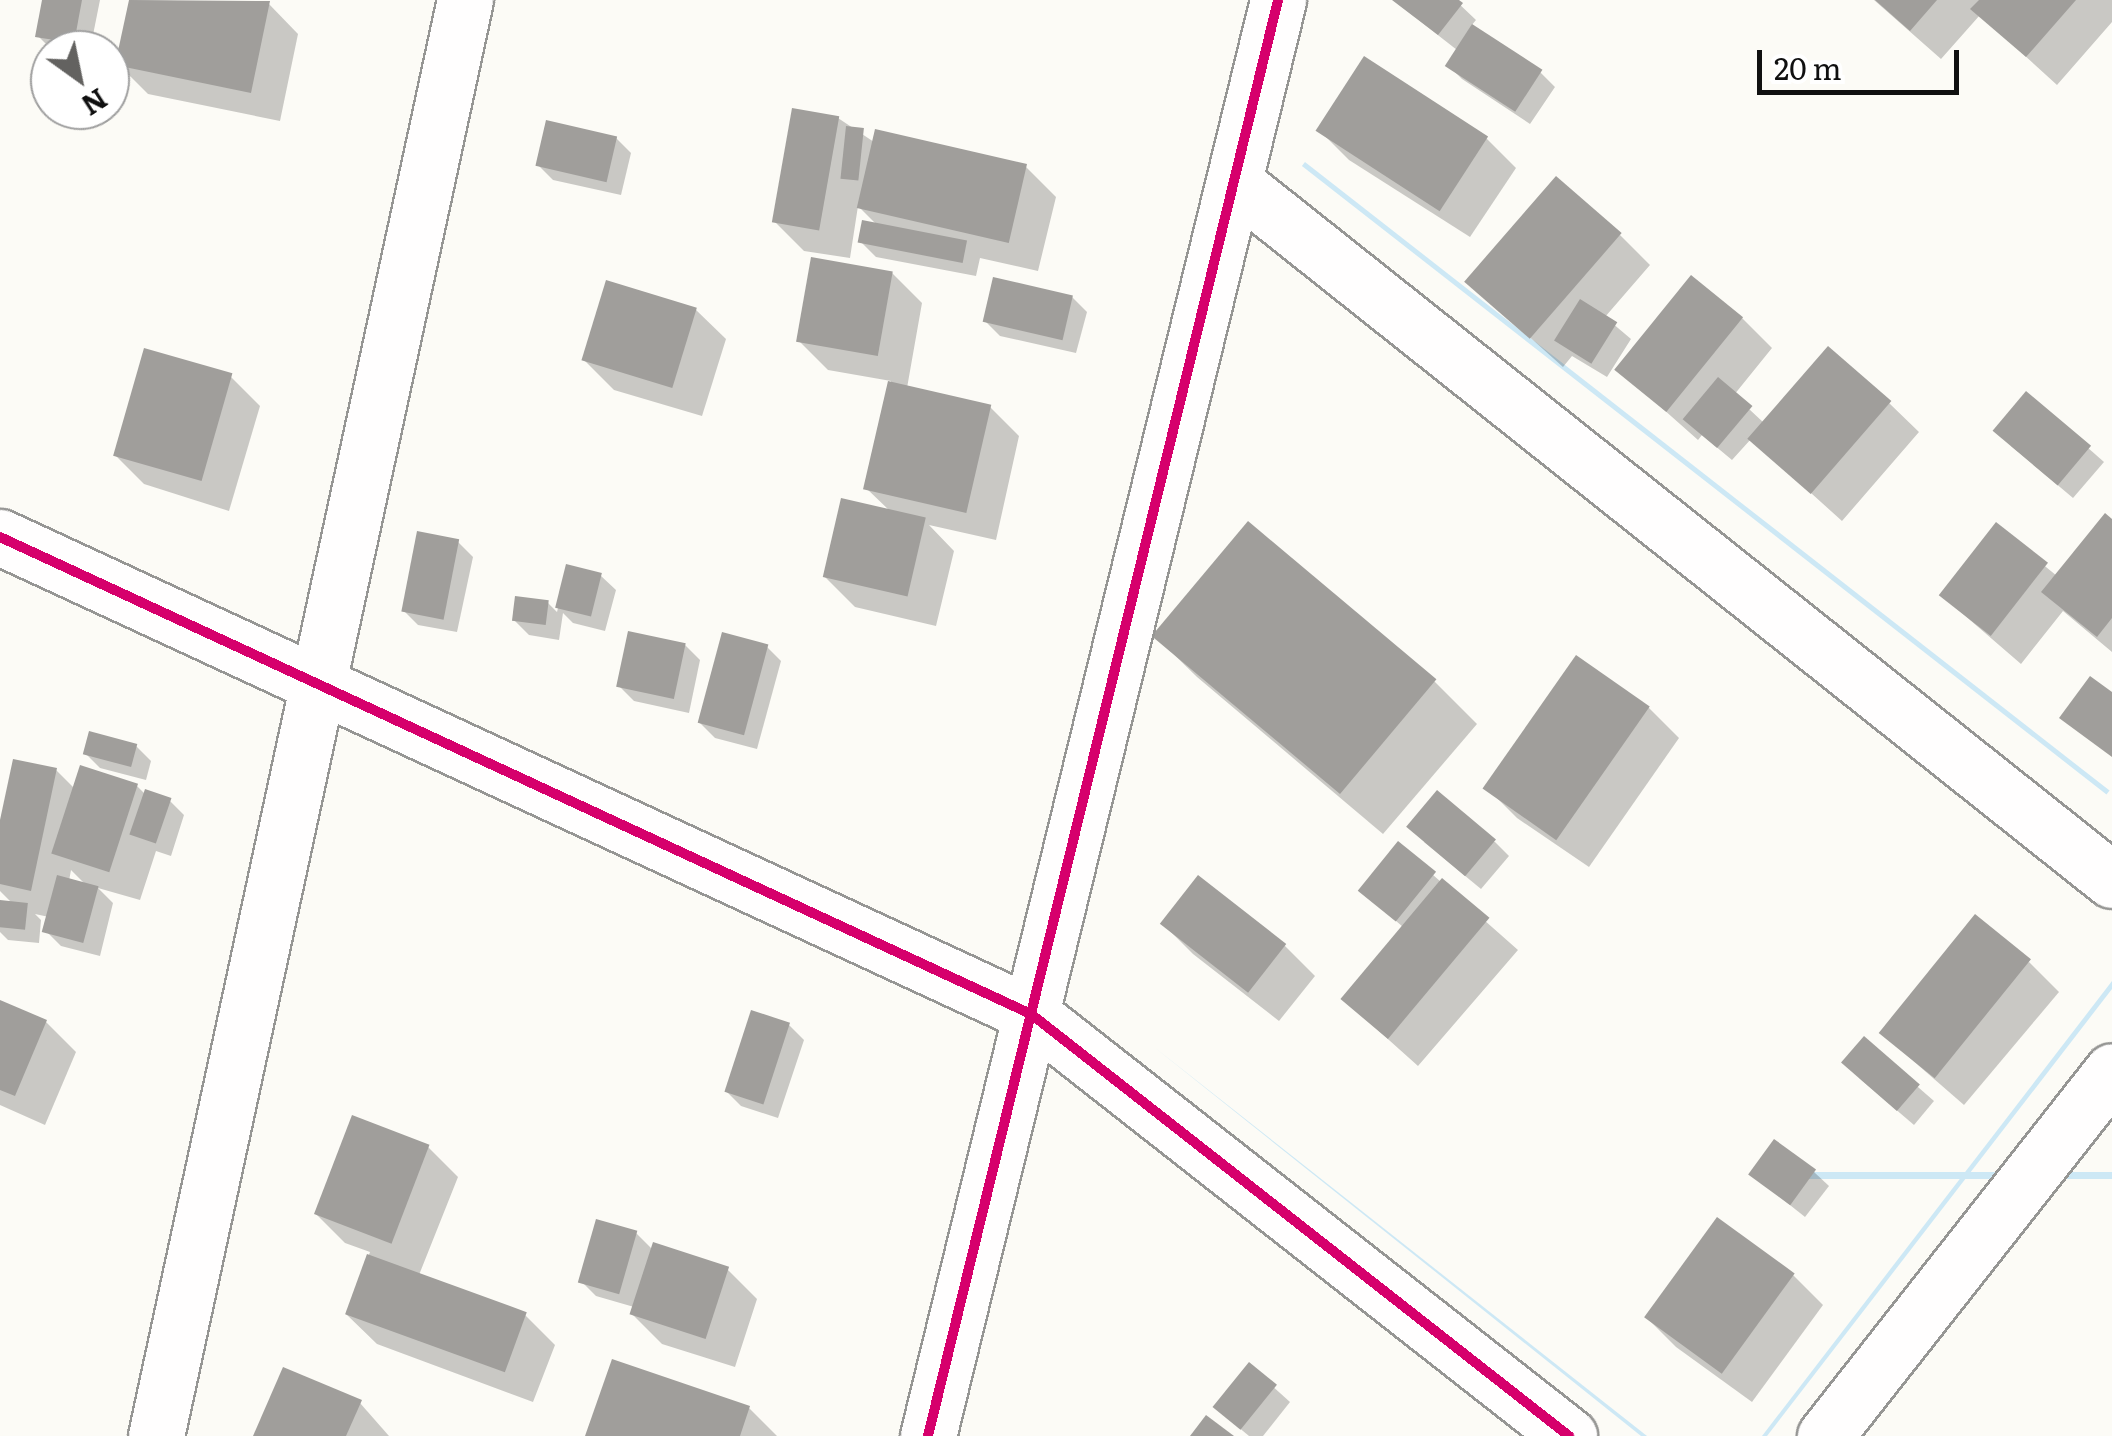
<!DOCTYPE html>
<html>
<head>
<meta charset="utf-8">
<style>
	body { margin:0 }
	#map { position:relative; width:2112px; height:1436px; overflow:hidden; background:#fcfbf6; font-family:Literata,serif }
	div>[style] { position:absolute }
	.water>* { inset:0; background:#cde8f5; transform-origin:0 0 }
	.shadow>* { inset:0; background:#0003 }
	.building>* { inset:0; background:#a09e9b; transform-origin:0 0 }
	.roads { filter:drop-shadow(2px 0 #969694) drop-shadow(-2px 0 #969694) drop-shadow(0 2px #969694) drop-shadow(0 -2px #969694) }
	.minor>* { height:55px; margin:-27.5px; padding:0 27.5px; transform-origin:27.5px; border-radius:27.5px; background:#fffefe }
	.cycleway>* { height:10px; margin:-5px; padding:0 5px; transform-origin:5px; border-radius:5px; background:#d6006c }
	span { translate:-50% -50%; white-space:nowrap; text-align:center; line-height:1.15; -webkit-text-stroke:10px #fff; paint-order:stroke }
	.north { position:absolute; left:30px; top:30px; width:100px; height:100px; box-sizing:border-box; background:#fff; border:2px solid #9f9f9f; border-radius:50%; rotate:147deg; font-size:28px; font-weight:700; line-height:40px; text-align:center; color:#101010 }
	.north::after { content:''; display:block; margin:auto; width:35px; height:45px; background:#636260; clip-path:polygon(50% 0,100% 100%,50% 72%,0 100%) }
	.scale { position:absolute; left:1757px; top:50px; width:202px; height:45px; box-sizing:border-box; border:5px solid #101010; border-top:0; padding-left:12px; font-size:30px; line-height:35px; white-space:nowrap; color:#101010; -webkit-text-stroke:8px #fff; paint-order:stroke }
</style>
</head>
<body>
<div id="map">
	<div class="water">
		<i style="left:1305px;top:162px;width:1021px;height:5px;rotate:38deg"></i>
		<i style="clip-path:polygon(2112px 981px,2112px 989px,1767px 1436px,1762px 1436px)"></i>
		<i style="clip-path:polygon(1154px 1047px,1647px 1436px,1641px 1436px)"></i>
		<i style="left:2112px;top:1172px;width:7px;height:335px;rotate:90deg"></i>
	</div>
	<div class="shadow">
		<i style="clip-path:polygon(44px 0,100px 0,90px 50px,52px 50px,38px 36px)"></i>
		<i style="clip-path:polygon(131px 0,268px 3px,298px 34px,280px 121px,148px 94px,118px 64px)"></i>
		<i style="clip-path:polygon(1393px 0,1455px 0,1476px 20px,1471px 26px,1540px 72px,1555px 87px,1530px 124px,1462px 79px,1447px 64px,1457px 50px)"></i>
		<i style="clip-path:polygon(1874px 0,2112px 0,2112px 22px,2057px 85px,1980px 15px,1941px 59px)"></i>
		<i style="clip-path:polygon(838px 118px,874px 142px,1026px 167px,1056px 197px,1038px 271px,980px 258px,976px 276px,876px 257px,861px 242px,878px 226px,858px 206px,850px 258px,804px 251px,774px 221px)"></i>
		<i style="clip-path:polygon(1319px 130px,1486px 138px,1516px 168px,1470px 237px,1349px 160px)"></i>
		<i style="clip-path:polygon(616px 138px,631px 153px,621px 195px,553px 180px,538px 165px)"></i>
		<i style="clip-path:polygon(1620px 235px,1650px 265px,1605px 317px,1631px 339px,1607px 377px,1572px 356px,1563px 367px,1468px 282px)"></i>
		<i style="clip-path:polygon(892px 273px,922px 303px,907px 388px,989px 406px,1019px 436px,996px 540px,929px 525px,954px 551px,936px 626px,855px 607px,825px 577px,891px 512px,866px 488px,891px 381px,828px 370px,798px 340px)"></i>
		<i style="clip-path:polygon(1072px 297px,1087px 312px,1076px 353px,1000px 336px,985px 321px)"></i>
		<i style="clip-path:polygon(695px 309px,726px 339px,702px 416px,614px 390px,584px 360px)"></i>
		<i style="clip-path:polygon(1742px 318px,1772px 348px,1734px 395px,1764px 423px,1889px 403px,1919px 432px,1842px 521px,1751px 439px,1732px 460px,1702px 435px,1698px 440px,1619px 370px)"></i>
		<i style="clip-path:polygon(230px 376px,260px 406px,229px 511px,144px 484px,114px 454px)"></i>
		<i style="clip-path:polygon(2027px 394px,2104px 462px,2073px 498px,2011px 446px)"></i>
		<i style="clip-path:polygon(2112px 522px,2112px 652px,2063px 611px,2021px 664px,1941px 595px,1996px 526px,2057px 576px)"></i>
		<i style="clip-path:polygon(1248px 525px,1435px 682px,1477px 724px,1383px 834px,1197px 677px,1154px 635px)"></i>
		<i style="clip-path:polygon(458px 542px,473px 557px,457px 632px,418px 625px,403px 610px)"></i>
		<i style="clip-path:polygon(568px 567px,600px 575px,616px 590px,605px 631px,573px 623px,563px 613px,559px 640px,529px 635px,514px 620px,548px 603px,557px 612px)"></i>
		<i style="clip-path:polygon(685px 645px,700px 660px,689px 713px,634px 701px,619px 686px)"></i>
		<i style="clip-path:polygon(766px 646px,781px 661px,757px 749px,715px 738px,700px 723px)"></i>
		<i style="clip-path:polygon(1576px 659px,1649px 708px,1679px 738px,1589px 867px,1517px 818px,1487px 788px)"></i>
		<i style="clip-path:polygon(136px 746px,151px 761px,146px 780px,100px 768px,85px 753px)"></i>
		<i style="clip-path:polygon(evenodd,56px 770px,75px 789px,137px 786px,146px 795px,169px 800px,184px 815px,171px 856px,156px 851px,140px 900px,98px 888px,113px 903px,100px 956px,61px 946px,46px 931px,49px 917px,35px 914px,41px 920px,39px 943px,8px 940px,0 932px,0 902px,13px 904px,0 891px,0 831px,56px 770px,71px 870px,86px 885px,69px 881px,71px 870px)"></i>
		<i style="clip-path:polygon(1424px 842px,1495px 842px,1509px 856px,1481px 889px)"></i>
		<i style="clip-path:polygon(1398px 844px,1518px 950px,1418px 1066px,1342px 998px,1403px 927px,1360px 890px)"></i>
		<i style="clip-path:polygon(1198px 879px,1285px 946px,1315px 976px,1279px 1021px,1193px 954px,1163px 924px)"></i>
		<i style="clip-path:polygon(2029px 962px,2059px 992px,1964px 1105px,1880px 1032px)"></i>
		<i style="clip-path:polygon(0 1003px,46px 1022px,76px 1052px,45px 1125px,0 1105px)"></i>
		<i style="clip-path:polygon(789px 1025px,804px 1040px,778px 1118px,741px 1106px,726px 1091px)"></i>
		<i style="clip-path:polygon(1864px 1040px,1934px 1101px,1914px 1125px,1859px 1078px)"></i>
		<i style="clip-path:polygon(428px 1147px,458px 1177px,419px 1275px,525px 1315px,555px 1345px,533px 1402px,377px 1344px,346px 1314px,370px 1252px,345px 1243px,315px 1213px)"></i>
		<i style="clip-path:polygon(1814px 1172px,1829px 1186px,1805px 1217px,1751px 1174px)"></i>
		<i style="clip-path:polygon(636px 1233px,653px 1250px,727px 1269px,757px 1299px,735px 1367px,662px 1344px,632px 1314px,634px 1307px,596px 1296px,581px 1281px)"></i>
		<i style="clip-path:polygon(1793px 1275px,1823px 1305px,1752px 1402px,1676px 1347px,1646px 1317px)"></i>
		<i style="clip-path:polygon(1249px 1365px,1290px 1402px,1263px 1436px,1249px 1436px,1231px 1421px)"></i>
		<i style="clip-path:polygon(360px 1403px,389px 1436px,255px 1436px)"></i>
		<i style="clip-path:polygon(749px 1408px,777px 1436px,587px 1436px)"></i>
	</div>
	<div class="building">
		<i style="clip-path:polygon(42px 0,82px 0,74px 43px,35px 37px)"></i>
		<i style="clip-path:polygon(129px 0,270px 1px,251px 93px,115px 65px)"></i>
		<i style="clip-path:polygon(1392px 0,1459px 0,1463px 3px,1438px 35px)"></i>
		<i style="clip-path:polygon(1875px 0,1937px 0,1910px 31px)"></i>
		<i style="clip-path:polygon(1979px 0,2076px 0,2026px 57px,1970px 9px)"></i>
		<i style="left:1472px;top:24px;width:84px;height:50px;rotate:33deg"></i>
		<i style="left:1364px;top:56px;width:148px;height:89px;rotate:33deg"></i>
		<i style="left:792px;top:108px;width:48px;height:116px;rotate:10deg"></i>
		<i style="left:546px;top:120px;width:73px;height:47px;rotate:13deg"></i>
		<i style="left:846px;top:126px;width:18px;height:53px;rotate:6deg"></i>
		<i style="left:875px;top:129px;width:156px;height:81px;rotate:13deg"></i>
		<i style="left:1556px;top:176px;width:87px;height:140px;rotate:41deg"></i>
		<i style="left:862px;top:220px;width:107px;height:23px;rotate:11deg"></i>
		<i style="left:811px;top:257px;width:83px;height:86px;rotate:10deg"></i>
		<i style="left:1691px;top:275px;width:67px;height:122px;rotate:39deg"></i>
		<i style="left:993px;top:277px;width:82px;height:46px;rotate:13deg"></i>
		<i style="left:606px;top:280px;width:95px;height:84px;rotate:17deg"></i>
		<i style="left:1580px;top:299px;width:44px;height:49px;rotate:32deg"></i>
		<i style="left:1828px;top:346px;width:84px;height:123px;rotate:41deg"></i>
		<i style="left:144px;top:348px;width:92px;height:112px;rotate:16deg"></i>
		<i style="left:1718px;top:377px;width:45px;height:55px;rotate:40deg"></i>
		<i style="left:888px;top:381px;width:106px;height:111px;rotate:13deg"></i>
		<i style="left:2026px;top:391px;width:85px;height:52px;rotate:40deg"></i>
		<i style="left:841px;top:498px;width:87px;height:81px;rotate:13deg"></i>
		<i style="clip-path:polygon(2105px 513px,2112px 519px,2112px 618px,2097px 637px,2041px 592px)"></i>
		<i style="left:1248px;top:521px;width:246px;height:150px;rotate:40deg"></i>
		<i style="left:1996px;top:522px;width:66px;height:93px;rotate:38deg"></i>
		<i style="left:417px;top:531px;width:43px;height:82px;rotate:11deg"></i>
		<i style="left:566px;top:564px;width:37px;height:45px;rotate:14deg"></i>
		<i style="left:515px;top:596px;width:34px;height:25px;rotate:7deg"></i>
		<i style="left:628px;top:631px;width:59px;height:57px;rotate:12deg"></i>
		<i style="left:722px;top:632px;width:48px;height:94px;rotate:15deg"></i>
		<i style="left:1576px;top:655px;width:90px;height:163px;rotate:35deg"></i>
		<i style="clip-path:polygon(2090px 676px,2112px 692px,2112px 757px,2059px 718px)"></i>
		<i style="left:89px;top:731px;width:50px;height:24px;rotate:15deg"></i>
		<i style="clip-path:polygon(13px 759px,57px 768px,31px 891px,0 884px,0 820px)"></i>
		<i style="left:80px;top:765px;width:61px;height:93px;rotate:18deg"></i>
		<i style="left:145px;top:789px;width:28px;height:48px;rotate:19deg"></i>
		<i style="left:1437px;top:790px;width:77px;height:48px;rotate:40deg"></i>
		<i style="left:1398px;top:841px;width:49px;height:64px;rotate:39deg"></i>
		<i style="left:57px;top:875px;width:43px;height:59px;rotate:15deg"></i>
		<i style="left:1198px;top:875px;width:112px;height:62px;rotate:38deg"></i>
		<i style="left:1442px;top:878px;width:62px;height:158px;rotate:40deg"></i>
		<i style="left:0;top:900px;width:28px;height:27px;rotate:6deg"></i>
		<i style="left:1975px;top:914px;width:72px;height:153px;rotate:39deg"></i>
		<i style="clip-path:polygon(0 1000px,47px 1020px,15px 1096px,0 1090px)"></i>
		<i style="left:751px;top:1010px;width:41px;height:86px;rotate:18deg"></i>
		<i style="left:1864px;top:1036px;width:74px;height:35px;rotate:41deg"></i>
		<i style="left:352px;top:1115px;width:83px;height:106px;rotate:21deg"></i>
		<i style="left:1774px;top:1139px;width:52px;height:44px;rotate:36deg"></i>
		<i style="left:1717px;top:1217px;width:96px;height:124px;rotate:36deg"></i>
		<i style="left:596px;top:1219px;width:43px;height:66px;rotate:16deg"></i>
		<i style="left:653px;top:1242px;width:80px;height:76px;rotate:18deg"></i>
		<i style="left:367px;top:1254px;width:170px;height:64px;rotate:20deg"></i>
		<i style="clip-path:polygon(612px 1359px,750px 1406px,740px 1436px,585px 1436px)"></i>
		<i style="left:1249px;top:1362px;width:36px;height:58px;rotate:39deg"></i>
		<i style="clip-path:polygon(283px 1367px,362px 1400px,346px 1436px,253px 1436px)"></i>
		<i style="clip-path:polygon(1206px 1415px,1234px 1436px,1190px 1436px)"></i>
	</div>
	<div class="roads">
		<div class="minor">
			<i style="left:1235px;top:183px;width:1120px;rotate:38.48deg"></i>
			<i style="left:0;top:537px;width:1136px;rotate:24.83deg"></i>
			<i style="left:1031px;top:1014px;width:684px;rotate:38.11deg"></i>
			<i style="left:156px;top:1436px;width:1469px;rotate:-77.86deg"></i>
			<i style="left:928px;top:1436px;width:1478px;rotate:-76.3deg"></i>
			<i style="left:1825px;top:1436px;width:464px;rotate:-51.8deg"></i>
		</div>
	</div>
	<div class="cycleway">
		<i style="left:0;top:537px;width:1136px;rotate:24.83deg"></i>
		<i style="left:1031px;top:1014px;width:684px;rotate:38.11deg"></i>
		<i style="left:928px;top:1436px;width:1478px;rotate:-76.3deg"></i>
	</div>
	<div class="north">N</div>
	<div class="scale">20 m</div>
</div>
</body>
</html>
